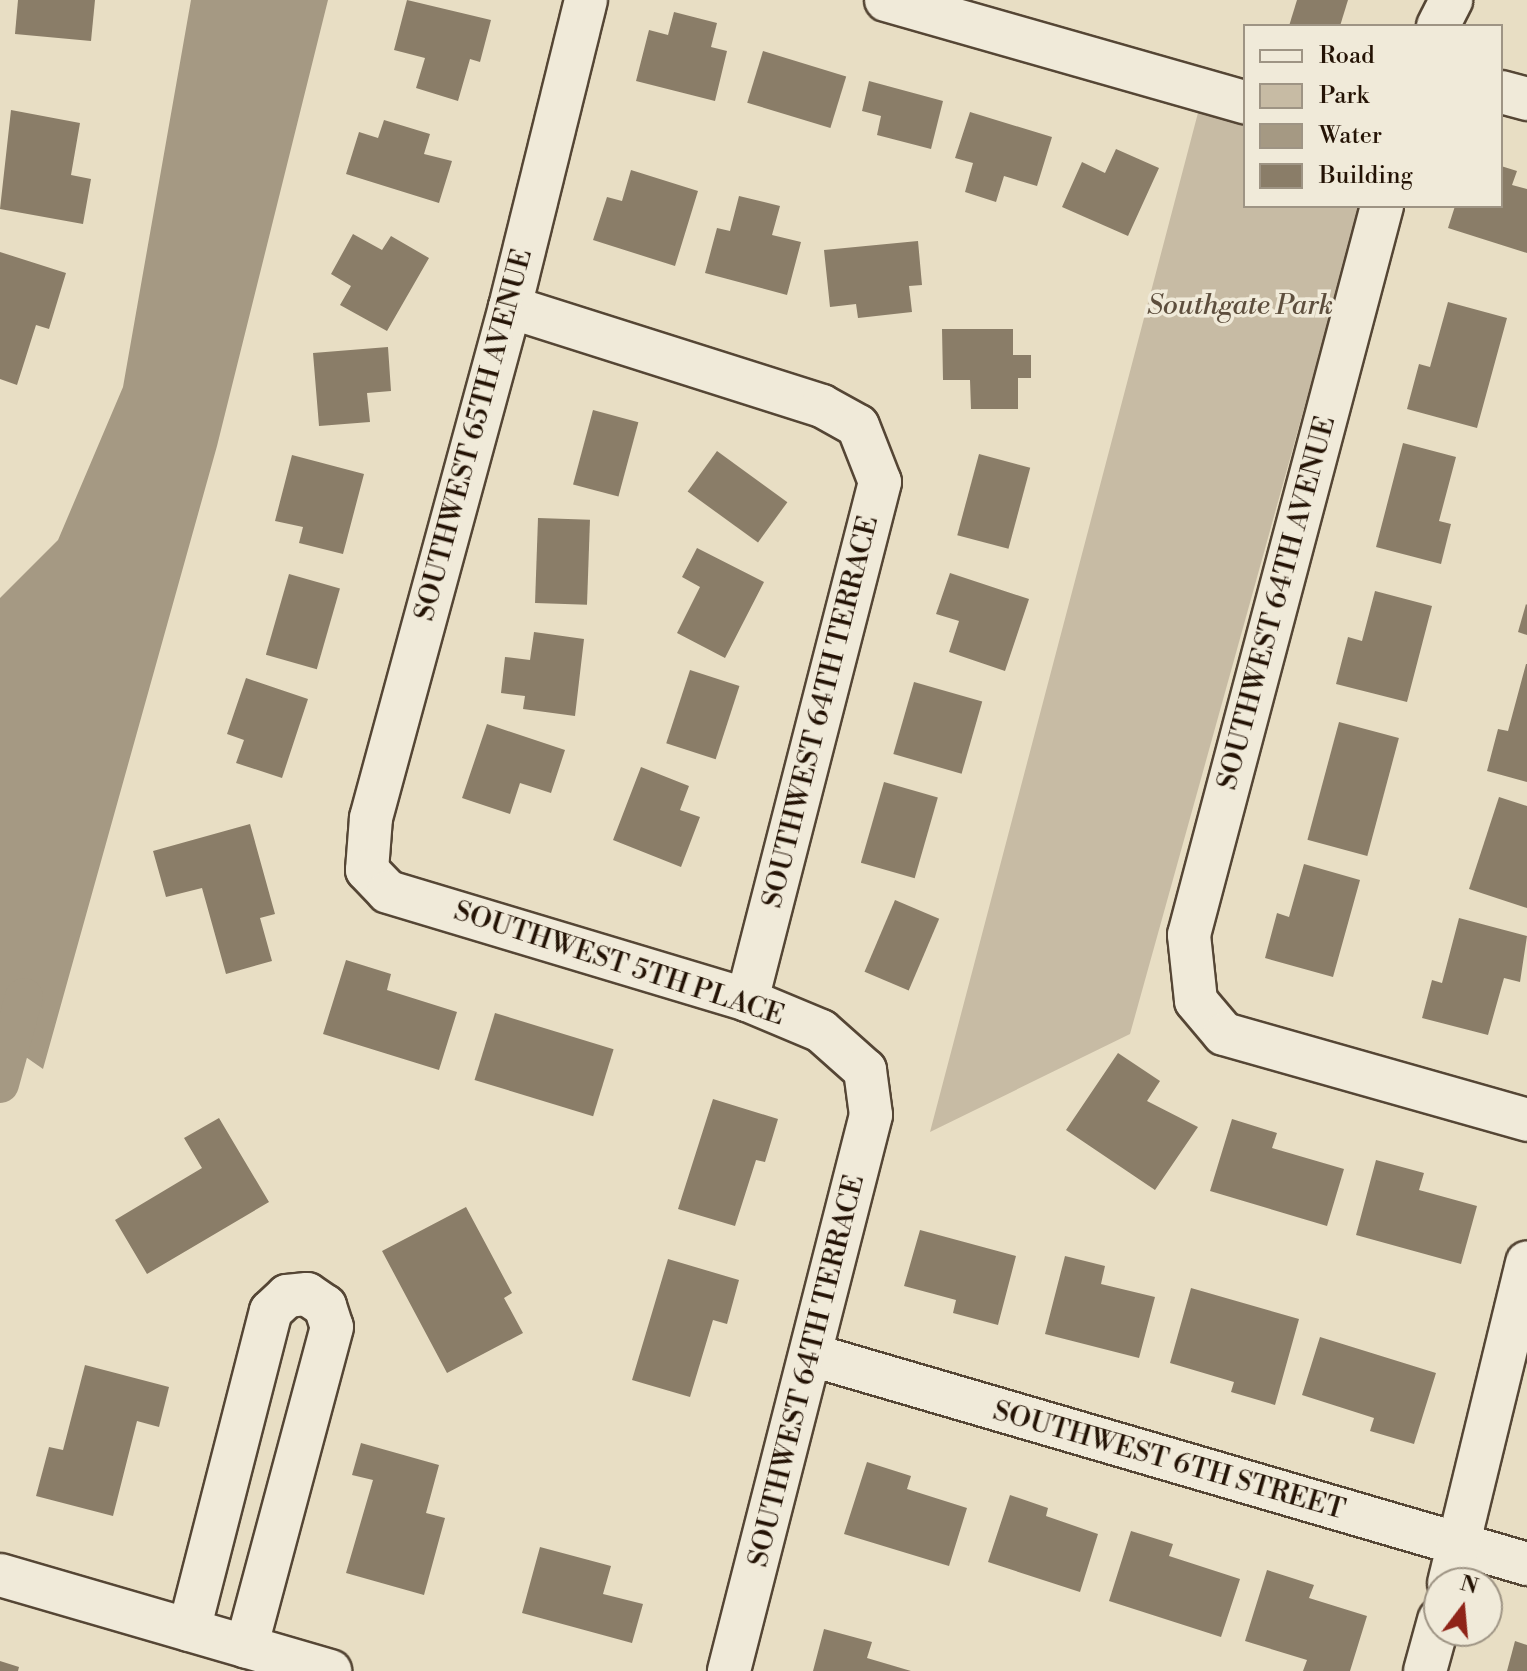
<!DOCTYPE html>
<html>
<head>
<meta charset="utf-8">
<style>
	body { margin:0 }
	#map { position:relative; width:1527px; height:1671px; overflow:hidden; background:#e8dec4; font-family:"Libre Bodoni",serif }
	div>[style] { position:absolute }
	.green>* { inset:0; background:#c7bba4 }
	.water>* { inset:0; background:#a59983 }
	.canal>* { height:38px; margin:-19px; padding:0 19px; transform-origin:19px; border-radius:19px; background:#a59983 }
	.building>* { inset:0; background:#8a7d68; transform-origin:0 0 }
	.roads { filter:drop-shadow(2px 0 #554635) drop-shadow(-2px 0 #554635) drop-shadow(0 2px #554635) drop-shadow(0 -2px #554635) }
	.minor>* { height:42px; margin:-21px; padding:0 21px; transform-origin:21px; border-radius:21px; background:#f0ead9 }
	span { translate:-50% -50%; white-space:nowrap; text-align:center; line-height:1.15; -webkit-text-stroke:7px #f0ead9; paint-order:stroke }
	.park-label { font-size:28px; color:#5d4e3d; font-style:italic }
	.street-label { font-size:28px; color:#241305 }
	.legend { position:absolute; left:1243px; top:24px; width:260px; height:184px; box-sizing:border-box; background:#f0ead9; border:2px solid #9e9484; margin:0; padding:10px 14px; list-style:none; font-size:24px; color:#241305 }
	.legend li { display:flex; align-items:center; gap:16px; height:40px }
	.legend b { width:40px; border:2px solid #9e9484 }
	.north { position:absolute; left:1423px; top:1567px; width:80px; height:80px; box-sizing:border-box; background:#f0ead9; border:2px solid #9e9484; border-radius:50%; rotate:16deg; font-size:22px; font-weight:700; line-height:32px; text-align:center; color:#241305 }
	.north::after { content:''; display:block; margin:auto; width:28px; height:36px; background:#8f2418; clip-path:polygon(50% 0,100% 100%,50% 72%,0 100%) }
</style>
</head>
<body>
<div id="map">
	<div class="green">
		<i style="clip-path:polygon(1199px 109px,1245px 123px,1245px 206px,1360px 206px,1355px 225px,1130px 1034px,930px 1132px)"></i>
	</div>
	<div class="water">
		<i style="clip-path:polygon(191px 0,328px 0,217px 446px,43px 1069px,0 1039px,0 598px,58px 540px,123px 387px)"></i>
	</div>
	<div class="canal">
		<i style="left:0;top:1084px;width:90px;rotate:-74.6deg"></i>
	</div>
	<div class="building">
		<i style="clip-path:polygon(18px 0,95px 0,91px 41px,15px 34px)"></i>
		<i style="clip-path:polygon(407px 0,491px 20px,480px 62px,470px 59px,458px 101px,416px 88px,425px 58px,394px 50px)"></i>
		<i style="clip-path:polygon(1297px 0,1348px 0,1340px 26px,1289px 26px)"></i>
		<i style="clip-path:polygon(674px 12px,717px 23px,711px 47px,727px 51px,715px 101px,636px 81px,649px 30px,668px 35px)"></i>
		<i style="left:763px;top:51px;width:87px;height:54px;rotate:17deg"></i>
		<i style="clip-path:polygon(869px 81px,943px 101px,931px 149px,877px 135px,881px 116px,862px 111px)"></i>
		<i style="clip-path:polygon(11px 110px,80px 123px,71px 175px,91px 179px,83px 224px,0 209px)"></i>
		<i style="clip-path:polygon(970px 112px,1052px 137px,1037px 186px,1004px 176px,996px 202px,965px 192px,973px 163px,955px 158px)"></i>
		<i style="clip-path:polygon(384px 120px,430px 134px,424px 154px,452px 161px,439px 203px,346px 174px,359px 132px,378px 138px)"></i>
		<i style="clip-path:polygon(1116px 149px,1159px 168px,1128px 236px,1062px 207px,1082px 162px,1105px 173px)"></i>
		<i style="clip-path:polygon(1501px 166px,1517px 171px,1512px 185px,1527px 189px,1527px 253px,1448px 228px,1455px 206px,1501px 206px)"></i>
		<i style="clip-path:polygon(631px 170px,698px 191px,675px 266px,593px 240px,607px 197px,622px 201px)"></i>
		<i style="clip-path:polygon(739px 196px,780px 206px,772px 235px,801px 242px,787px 295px,705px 273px,717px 228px,730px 231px)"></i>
		<i style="clip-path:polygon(353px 234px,382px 250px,391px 236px,429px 258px,387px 331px,340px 305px,351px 286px,331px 274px)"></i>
		<i style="clip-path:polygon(918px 241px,922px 285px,909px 286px,912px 312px,858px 318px,856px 304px,830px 307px,824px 250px)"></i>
		<i style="clip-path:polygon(0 252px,66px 273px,49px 329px,36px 325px,17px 385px,0 379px)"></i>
		<i style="clip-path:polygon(1448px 302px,1507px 318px,1477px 428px,1407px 409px,1419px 364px,1430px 367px)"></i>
		<i style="clip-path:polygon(942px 329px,1013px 329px,1013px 355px,1031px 355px,1031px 378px,1018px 378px,1018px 409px,971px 409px,970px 380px,943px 380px)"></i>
		<i style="clip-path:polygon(388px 347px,391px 391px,367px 393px,370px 422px,319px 426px,313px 353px)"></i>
		<i style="left:593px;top:410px;width:47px;height:77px;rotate:15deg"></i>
		<i style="clip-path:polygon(1403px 443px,1456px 457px,1439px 521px,1451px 524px,1441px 564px,1376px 547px)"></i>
		<i style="left:717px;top:451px;width:87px;height:50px;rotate:36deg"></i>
		<i style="left:979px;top:454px;width:53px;height:84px;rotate:15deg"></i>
		<i style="clip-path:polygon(292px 455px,364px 474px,343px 554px,299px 543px,303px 527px,275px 521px)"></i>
		<i style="left:538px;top:518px;width:52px;height:85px;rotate:2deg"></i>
		<i style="clip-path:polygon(697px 548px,764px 582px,725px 658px,677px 633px,700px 587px,682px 577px)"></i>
		<i style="clip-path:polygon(950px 573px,1029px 599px,1005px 671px,949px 652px,959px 621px,936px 614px)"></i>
		<i style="left:289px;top:574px;width:53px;height:84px;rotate:16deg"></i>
		<i style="clip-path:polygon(1375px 591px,1432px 606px,1407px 702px,1336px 684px,1348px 637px,1362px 641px)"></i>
		<i style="clip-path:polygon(1526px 604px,1527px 605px,1527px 635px,1518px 632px)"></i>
		<i style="clip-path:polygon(534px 632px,584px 639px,575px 716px,523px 709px,525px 696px,501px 693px,505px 657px,530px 660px)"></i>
		<i style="clip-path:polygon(1526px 664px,1527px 664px,1527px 782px,1487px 771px,1498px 729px,1508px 731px)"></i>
		<i style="left:690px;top:670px;width:52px;height:77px;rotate:18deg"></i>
		<i style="clip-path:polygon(246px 678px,308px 699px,282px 778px,236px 763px,244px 740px,227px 734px)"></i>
		<i style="left:914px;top:682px;width:71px;height:75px;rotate:16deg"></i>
		<i style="left:1339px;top:722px;width:62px;height:122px;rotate:15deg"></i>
		<i style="clip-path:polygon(487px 724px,565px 750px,551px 793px,520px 783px,510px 814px,462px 798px)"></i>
		<i style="clip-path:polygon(641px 767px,689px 786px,680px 810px,700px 817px,681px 867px,613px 840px)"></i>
		<i style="left:884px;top:782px;width:56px;height:84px;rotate:16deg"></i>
		<i style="clip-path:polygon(1499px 797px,1527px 806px,1527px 908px,1469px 889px)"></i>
		<i style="clip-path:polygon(250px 824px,275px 914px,260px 918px,272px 961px,226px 974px,202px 888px,166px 897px,153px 851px)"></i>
		<i style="clip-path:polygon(1304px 864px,1360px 880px,1333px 977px,1265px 958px,1277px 913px,1289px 917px)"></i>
		<i style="left:895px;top:900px;width:48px;height:78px;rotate:23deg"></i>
		<i style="clip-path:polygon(1459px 918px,1527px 936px,1520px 982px,1504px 978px,1488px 1035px,1422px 1018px,1432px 980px,1442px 983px)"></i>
		<i style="clip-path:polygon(346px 960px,391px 974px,387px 990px,457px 1012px,439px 1070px,323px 1034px)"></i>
		<i style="left:495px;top:1013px;width:124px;height:70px;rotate:17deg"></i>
		<i style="clip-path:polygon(1118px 1053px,1160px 1081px,1147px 1101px,1198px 1127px,1155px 1190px,1066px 1130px)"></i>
		<i style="clip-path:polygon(713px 1099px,778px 1119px,765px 1162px,756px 1160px,735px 1226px,678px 1209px)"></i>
		<i style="clip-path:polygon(219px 1118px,269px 1202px,147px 1274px,115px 1220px,202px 1168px,184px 1138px)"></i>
		<i style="clip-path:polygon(1232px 1119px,1277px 1133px,1272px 1148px,1344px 1169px,1327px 1226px,1210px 1191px)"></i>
		<i style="clip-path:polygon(1376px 1160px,1424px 1173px,1419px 1190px,1477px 1206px,1461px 1264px,1356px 1235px)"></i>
		<i style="clip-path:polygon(466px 1207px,512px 1293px,504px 1298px,523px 1333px,447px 1373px,382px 1251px)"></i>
		<i style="clip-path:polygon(920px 1230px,1016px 1256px,998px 1325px,953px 1313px,956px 1300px,904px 1286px)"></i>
		<i style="clip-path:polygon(1065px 1256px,1105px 1266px,1101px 1284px,1155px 1297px,1139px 1358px,1045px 1334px)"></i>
		<i style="clip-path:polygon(668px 1259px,739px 1280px,727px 1324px,713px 1320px,690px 1397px,632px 1380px)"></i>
		<i style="clip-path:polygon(1191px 1288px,1299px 1319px,1275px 1405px,1231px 1392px,1234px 1382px,1170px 1363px)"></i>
		<i style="clip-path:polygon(1320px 1337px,1436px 1373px,1414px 1444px,1370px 1431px,1374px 1418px,1302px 1395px)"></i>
		<i style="clip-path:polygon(85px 1365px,169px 1387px,159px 1427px,137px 1421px,113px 1516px,36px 1496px,49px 1447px,63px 1450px)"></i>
		<i style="clip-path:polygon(361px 1443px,439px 1465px,426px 1513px,445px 1518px,424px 1595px,346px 1573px,373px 1480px,352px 1475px)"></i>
		<i style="clip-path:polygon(867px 1462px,911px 1476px,907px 1489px,967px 1508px,949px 1566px,844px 1534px)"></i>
		<i style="clip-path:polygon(1010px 1495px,1048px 1508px,1046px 1516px,1098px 1534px,1080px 1592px,988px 1562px)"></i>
		<i style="clip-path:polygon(1131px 1531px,1173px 1544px,1169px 1556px,1240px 1579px,1221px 1637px,1109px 1601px)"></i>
		<i style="clip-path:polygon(540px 1547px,611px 1566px,603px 1594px,643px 1604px,632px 1643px,522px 1613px)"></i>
		<i style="clip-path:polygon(1267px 1570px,1314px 1585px,1309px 1598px,1367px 1616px,1350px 1671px,1303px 1671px,1307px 1660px,1245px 1641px)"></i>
		<i style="clip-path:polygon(824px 1629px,872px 1642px,867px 1658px,911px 1671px,813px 1671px)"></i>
		<i style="clip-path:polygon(1515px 1641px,1527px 1645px,1527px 1671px,1507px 1671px)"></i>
		<i style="clip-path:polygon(0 1661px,19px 1667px,18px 1671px,0 1671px)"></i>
	</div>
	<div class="roads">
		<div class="minor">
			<i style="left:586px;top:0;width:316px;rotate:103.9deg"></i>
			<i style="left:510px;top:307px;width:530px;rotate:105.22deg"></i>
			<i style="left:371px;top:818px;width:52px;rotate:94.4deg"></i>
			<i style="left:367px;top:870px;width:30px;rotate:46deg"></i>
			<i style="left:388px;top:892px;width:375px;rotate:16.7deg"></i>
			<i style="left:747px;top:1000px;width:80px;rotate:22.7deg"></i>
			<i style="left:821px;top:1031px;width:59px;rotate:41.6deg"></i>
			<i style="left:865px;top:1070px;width:45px;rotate:82.4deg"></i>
			<i style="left:871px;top:1115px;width:574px;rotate:104.33deg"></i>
			<i style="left:886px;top:0;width:373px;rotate:15.9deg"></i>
			<i style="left:1438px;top:26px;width:29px;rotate:-63deg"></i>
			<i style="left:1501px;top:92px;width:27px;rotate:15deg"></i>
			<i style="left:1382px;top:206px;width:754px;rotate:104.83deg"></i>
			<i style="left:1189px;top:935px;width:66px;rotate:83.9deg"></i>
			<i style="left:1196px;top:1001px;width:43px;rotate:49.7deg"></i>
			<i style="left:1224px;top:1034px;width:315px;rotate:15.8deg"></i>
			<i style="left:510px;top:307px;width:327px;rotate:17.6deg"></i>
			<i style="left:822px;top:406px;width:41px;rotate:29.1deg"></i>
			<i style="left:858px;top:426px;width:60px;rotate:68.6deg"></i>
			<i style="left:880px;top:482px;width:535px;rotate:104.4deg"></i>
			<i style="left:812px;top:1355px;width:745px;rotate:16.29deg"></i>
			<i style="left:0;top:1575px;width:344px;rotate:16.2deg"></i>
			<i style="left:1449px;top:1583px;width:330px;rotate:-76.3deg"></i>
			<i style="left:189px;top:1630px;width:329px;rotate:-75.6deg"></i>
			<i style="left:271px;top:1311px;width:22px;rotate:-43deg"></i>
			<i style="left:287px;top:1296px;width:20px;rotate:-6deg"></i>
			<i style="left:307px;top:1294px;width:22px;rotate:34deg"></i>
			<i style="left:325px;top:1306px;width:22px;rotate:72deg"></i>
			<i style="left:332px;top:1327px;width:331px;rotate:105deg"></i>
			<i style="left:1425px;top:1671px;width:53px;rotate:-74.6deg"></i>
		</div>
	</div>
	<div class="park-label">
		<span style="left:1240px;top:306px">Southgate Park</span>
	</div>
	<div class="street-label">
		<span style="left:474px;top:435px;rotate:-75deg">SOUTHWEST 65TH AVENUE</span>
		<span style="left:1277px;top:603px;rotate:-75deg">SOUTHWEST 64TH AVENUE</span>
		<span style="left:821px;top:712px;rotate:-76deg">SOUTHWEST 64TH TERRACE</span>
		<span style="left:619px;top:964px;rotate:18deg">SOUTHWEST 5TH PLACE</span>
		<span style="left:807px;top:1371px;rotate:-76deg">SOUTHWEST 64TH TERRACE</span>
		<span style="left:1169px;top:1461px;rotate:16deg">SOUTHWEST 6TH STREET</span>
	</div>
	<ul class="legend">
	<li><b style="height:10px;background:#f0ead9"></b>Road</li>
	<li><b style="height:22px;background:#c7bba4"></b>Park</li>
	<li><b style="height:22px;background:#a59983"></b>Water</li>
	<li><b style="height:22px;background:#8a7d68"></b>Building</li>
	</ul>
	<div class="north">N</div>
</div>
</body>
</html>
